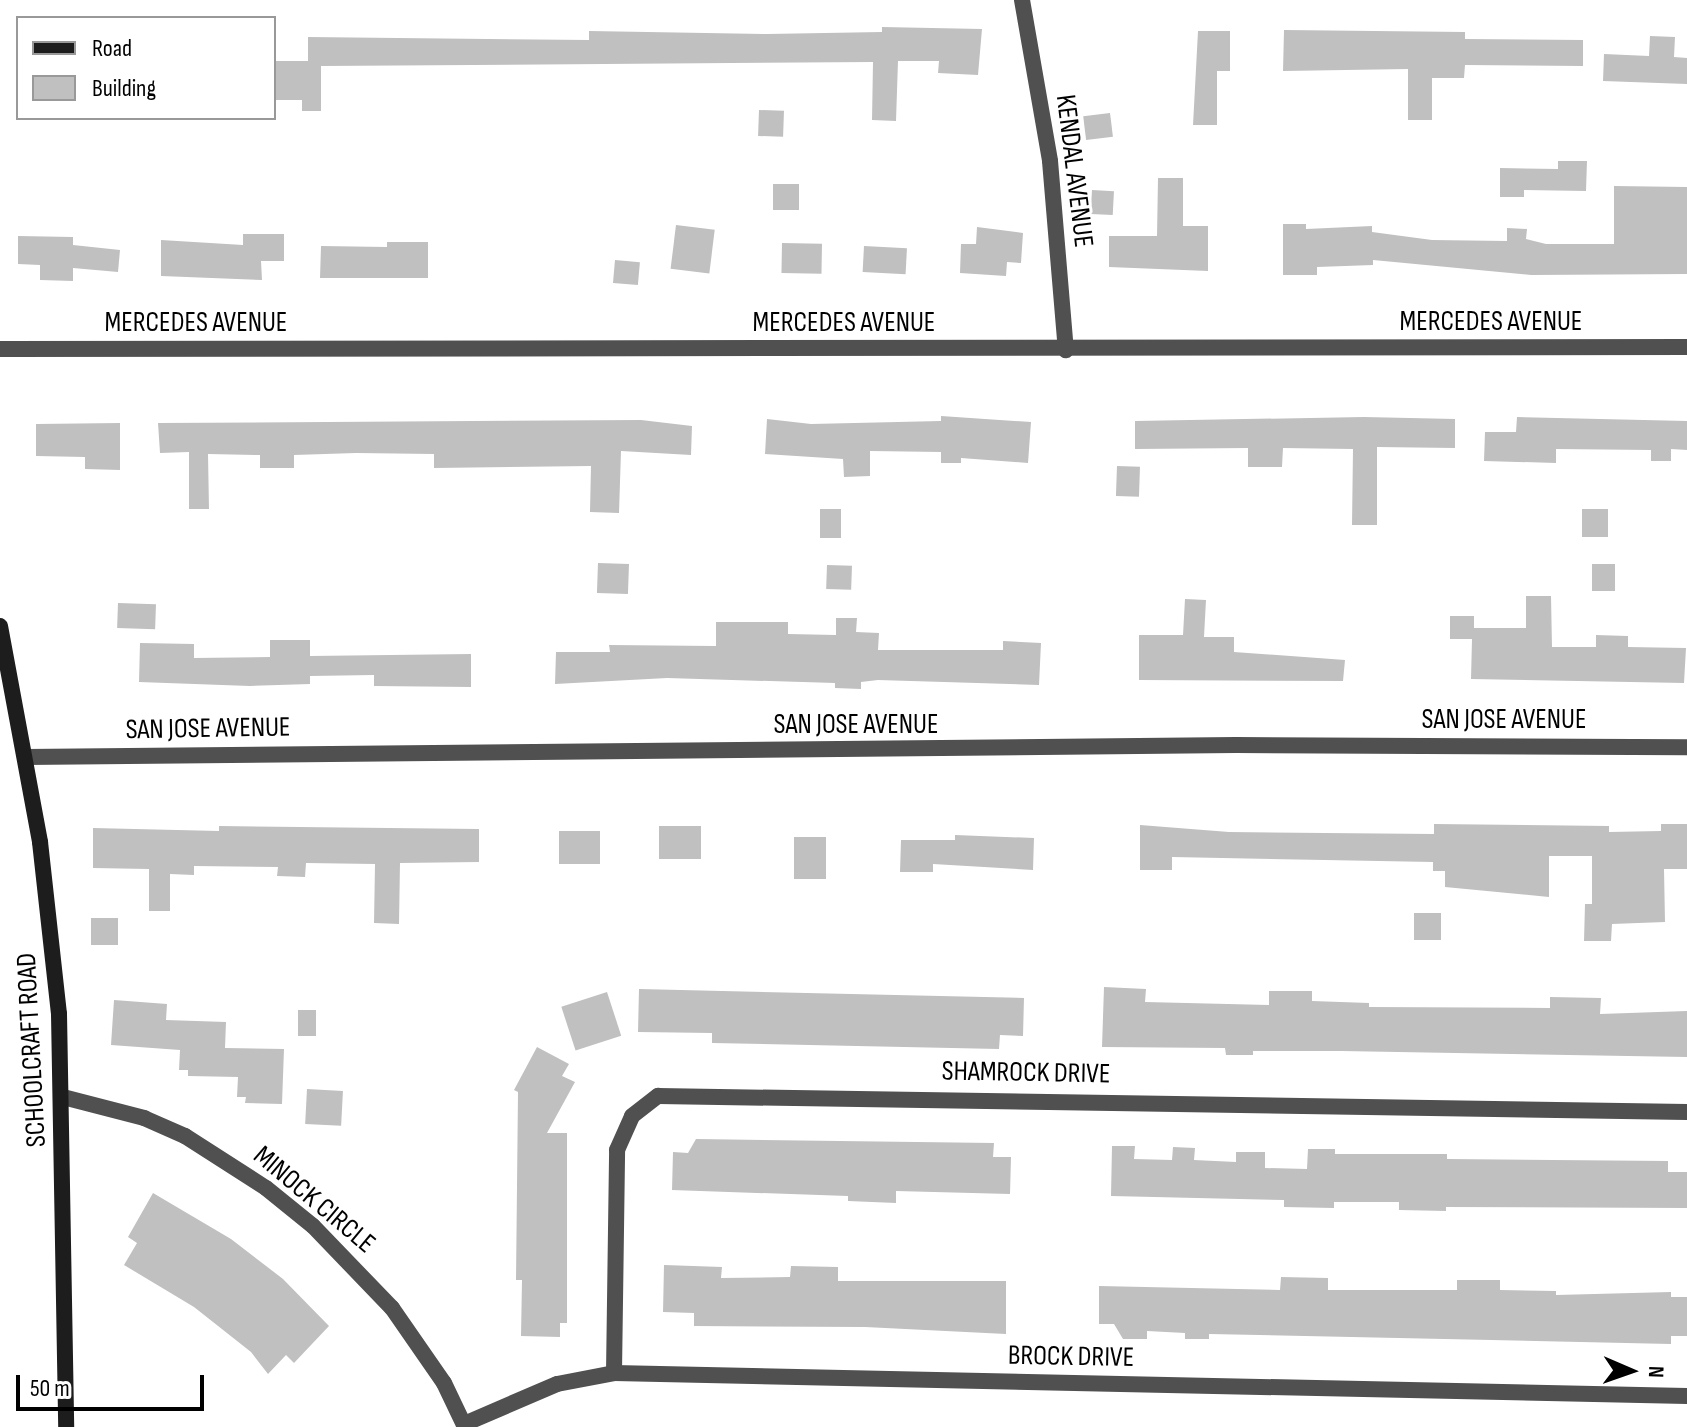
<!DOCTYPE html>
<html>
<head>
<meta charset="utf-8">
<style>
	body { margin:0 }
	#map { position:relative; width:1687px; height:1427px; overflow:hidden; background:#fff; font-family:"Sofia Sans Condensed",sans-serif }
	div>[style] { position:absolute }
	.building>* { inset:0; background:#c0c0c0; transform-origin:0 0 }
	.street>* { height:16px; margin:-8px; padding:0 8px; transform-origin:8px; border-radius:8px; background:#505050 }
	.secondary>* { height:16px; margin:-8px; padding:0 8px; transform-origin:8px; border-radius:8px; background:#1d1d1d }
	span { translate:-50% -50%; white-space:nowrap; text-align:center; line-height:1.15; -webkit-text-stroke:6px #fff; paint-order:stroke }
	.street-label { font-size:28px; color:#000 }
	.legend { position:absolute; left:16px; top:16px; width:260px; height:104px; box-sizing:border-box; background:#fff; border:2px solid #999; margin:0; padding:10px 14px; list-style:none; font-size:24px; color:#000 }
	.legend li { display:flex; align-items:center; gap:16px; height:40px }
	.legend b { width:40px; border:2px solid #999 }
	.north { position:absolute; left:1591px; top:1331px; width:80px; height:80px; -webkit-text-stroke:6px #fff; paint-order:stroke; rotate:92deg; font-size:22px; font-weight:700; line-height:32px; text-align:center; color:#000 }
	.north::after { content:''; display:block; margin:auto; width:28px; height:36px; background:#000; clip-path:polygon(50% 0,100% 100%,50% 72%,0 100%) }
	.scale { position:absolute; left:16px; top:1375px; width:188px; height:36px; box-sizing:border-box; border:4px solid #000; border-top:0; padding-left:10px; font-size:24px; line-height:28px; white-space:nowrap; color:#000; -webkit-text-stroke:6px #fff; paint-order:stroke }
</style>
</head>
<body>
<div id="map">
	<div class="building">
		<i style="clip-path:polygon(882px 27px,982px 29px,978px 75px,938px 73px,939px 61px,898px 61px,896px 121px,872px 120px,873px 62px,321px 66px,321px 111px,302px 111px,302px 100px,274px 100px,274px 61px,308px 61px,308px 37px,589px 40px,589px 31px,767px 34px,882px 32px)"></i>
		<i style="clip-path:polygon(1284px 30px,1465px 32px,1465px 39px,1583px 40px,1583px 66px,1465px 65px,1464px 78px,1432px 78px,1432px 120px,1408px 120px,1408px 69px,1283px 71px)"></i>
		<i style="clip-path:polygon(1198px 31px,1230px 31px,1230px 71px,1217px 71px,1217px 125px,1193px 125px)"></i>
		<i style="clip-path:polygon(1650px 36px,1675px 37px,1674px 57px,1687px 58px,1687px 84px,1603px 81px,1604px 54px,1649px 56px)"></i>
		<i style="left:759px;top:110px;width:25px;height:26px;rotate:2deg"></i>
		<i style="left:1110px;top:113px;width:24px;height:27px;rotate:83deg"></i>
		<i style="clip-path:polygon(1558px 161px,1587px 161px,1586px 191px,1524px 190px,1524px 197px,1500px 197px,1500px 168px,1558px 169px)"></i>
		<i style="clip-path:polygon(1158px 178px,1183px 178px,1183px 226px,1208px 226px,1208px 271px,1109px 267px,1109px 236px,1157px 236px)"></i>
		<i style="left:773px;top:184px;width:26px;height:26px"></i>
		<i style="clip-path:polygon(1614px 186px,1687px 187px,1687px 274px,1531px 275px,1373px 260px,1373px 265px,1317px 267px,1317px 275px,1283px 275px,1283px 224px,1306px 224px,1306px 229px,1372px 226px,1372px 232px,1432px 240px,1507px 241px,1507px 228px,1527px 229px,1526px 239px,1546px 244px,1614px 244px)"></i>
		<i style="left:1092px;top:190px;width:22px;height:24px;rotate:3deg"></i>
		<i style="left:676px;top:225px;width:39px;height:44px;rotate:7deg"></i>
		<i style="clip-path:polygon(977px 227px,1023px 233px,1021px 263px,1007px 262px,1006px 276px,960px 273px,961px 244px,976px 244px)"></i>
		<i style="clip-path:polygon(243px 234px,284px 234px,284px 261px,261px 261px,262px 280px,161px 276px,161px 240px,243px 245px)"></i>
		<i style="clip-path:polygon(18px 236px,73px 237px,73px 245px,120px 250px,118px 272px,73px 268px,73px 281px,40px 280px,40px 265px,18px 264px)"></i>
		<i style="clip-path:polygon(387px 242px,428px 242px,428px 278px,320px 278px,321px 246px,387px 247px)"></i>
		<i style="left:782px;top:243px;width:40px;height:30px;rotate:1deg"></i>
		<i style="left:864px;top:246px;width:43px;height:26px;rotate:3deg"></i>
		<i style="left:615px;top:260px;width:25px;height:23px;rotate:5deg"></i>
		<i style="clip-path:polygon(941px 416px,1031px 422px,1028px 463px,961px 458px,961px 463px,941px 463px,941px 452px,870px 451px,870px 476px,844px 477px,843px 459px,765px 454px,767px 419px,811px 424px,941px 421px)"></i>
		<i style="clip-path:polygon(1364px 417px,1455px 419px,1455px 448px,1377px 447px,1377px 525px,1352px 525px,1353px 449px,1283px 448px,1282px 467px,1248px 467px,1248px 448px,1135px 449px,1135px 421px)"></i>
		<i style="clip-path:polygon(1517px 417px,1687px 421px,1687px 450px,1671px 449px,1671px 461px,1651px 461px,1651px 450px,1556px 449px,1556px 463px,1484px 461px,1485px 432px,1516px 432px)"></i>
		<i style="clip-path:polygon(641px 420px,692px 426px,691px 455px,621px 451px,619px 513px,590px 512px,591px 466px,434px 468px,434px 454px,356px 453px,294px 455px,294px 468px,260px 468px,260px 455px,208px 454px,209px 509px,189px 509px,189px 452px,160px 453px,158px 423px)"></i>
		<i style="clip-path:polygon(120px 423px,120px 470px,85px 469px,85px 457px,36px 456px,36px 424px)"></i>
		<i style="left:1117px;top:466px;width:23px;height:30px;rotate:2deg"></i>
		<i style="left:820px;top:509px;width:21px;height:29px"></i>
		<i style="left:1582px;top:509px;width:26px;height:28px"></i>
		<i style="left:598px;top:563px;width:31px;height:30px;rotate:2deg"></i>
		<i style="left:1592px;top:564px;width:23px;height:27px"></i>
		<i style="left:827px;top:565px;width:25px;height:24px;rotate:2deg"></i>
		<i style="clip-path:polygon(1526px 596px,1551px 596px,1552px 647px,1596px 647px,1596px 635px,1628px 636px,1628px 647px,1686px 648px,1684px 683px,1471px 679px,1472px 639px,1450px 639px,1450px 616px,1474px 616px,1474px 628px,1526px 628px)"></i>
		<i style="clip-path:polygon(1185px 599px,1206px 600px,1204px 637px,1234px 637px,1234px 652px,1345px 660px,1343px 681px,1139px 680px,1139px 635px,1183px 635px)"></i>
		<i style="left:118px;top:603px;width:38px;height:25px;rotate:2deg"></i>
		<i style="clip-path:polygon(836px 618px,857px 618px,856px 632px,879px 633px,878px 650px,1003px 650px,1003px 641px,1041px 643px,1039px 685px,878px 680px,861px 682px,861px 689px,835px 688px,835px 683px,667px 678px,555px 684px,556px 652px,610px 652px,609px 645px,716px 646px,716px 622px,788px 622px,788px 634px,836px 635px)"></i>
		<i style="clip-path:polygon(270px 640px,310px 640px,310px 656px,471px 654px,471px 687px,374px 686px,374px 675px,310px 676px,310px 684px,250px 686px,139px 682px,140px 643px,194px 644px,194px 658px,270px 657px)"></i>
		<i style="clip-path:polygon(1434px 824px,1609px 826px,1609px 832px,1661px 831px,1661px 824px,1687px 824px,1687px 869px,1664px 869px,1665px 922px,1612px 924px,1611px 941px,1584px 941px,1585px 904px,1592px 904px,1592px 856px,1549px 856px,1549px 897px,1445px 887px,1445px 871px,1433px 871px,1433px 862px,1172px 857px,1172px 870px,1140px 870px,1140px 825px,1229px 832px,1434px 834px)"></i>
		<i style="clip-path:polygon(219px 826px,479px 829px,479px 862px,400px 863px,399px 924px,374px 923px,375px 864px,306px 863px,305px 877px,277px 876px,278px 867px,194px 866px,194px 875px,170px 874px,170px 911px,149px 911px,149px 869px,93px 868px,93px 828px,219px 831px)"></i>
		<i style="left:659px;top:826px;width:42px;height:33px"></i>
		<i style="left:559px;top:831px;width:41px;height:33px"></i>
		<i style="clip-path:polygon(955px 835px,1034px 838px,1033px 870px,933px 864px,933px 872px,900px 872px,901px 840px,955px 840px)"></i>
		<i style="left:794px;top:837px;width:32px;height:42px"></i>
		<i style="left:1414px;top:913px;width:27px;height:27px"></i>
		<i style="left:91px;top:918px;width:27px;height:27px"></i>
		<i style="clip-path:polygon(1104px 987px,1146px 989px,1145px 1002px,1269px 1005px,1269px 991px,1312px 991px,1312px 1001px,1369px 1003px,1369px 1007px,1550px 1008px,1550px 997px,1601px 998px,1600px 1014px,1687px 1011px,1687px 1057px,1341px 1051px,1253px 1051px,1253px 1055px,1226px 1055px,1225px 1048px,1102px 1047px)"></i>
		<i style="clip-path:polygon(639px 989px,1024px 998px,1023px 1036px,1000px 1035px,999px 1049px,712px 1043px,712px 1033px,638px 1032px)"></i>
		<i style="left:607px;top:992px;width:46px;height:48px;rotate:72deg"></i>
		<i style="clip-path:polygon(114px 1000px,167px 1004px,166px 1020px,226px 1022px,225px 1048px,284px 1049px,282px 1104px,245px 1103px,246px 1097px,237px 1097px,238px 1077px,188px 1076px,188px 1070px,179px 1070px,180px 1050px,111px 1045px)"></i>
		<i style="left:298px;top:1010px;width:18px;height:26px"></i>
		<i style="clip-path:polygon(537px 1047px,569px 1064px,562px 1076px,575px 1082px,547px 1133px,567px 1133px,567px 1323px,560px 1323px,560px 1337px,521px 1336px,522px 1280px,516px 1280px,518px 1092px,514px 1090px)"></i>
		<i style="left:307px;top:1089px;width:36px;height:35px;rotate:3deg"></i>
		<i style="clip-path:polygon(696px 1139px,994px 1143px,993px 1157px,1011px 1157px,1010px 1194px,896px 1191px,896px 1203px,848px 1201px,848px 1196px,672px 1190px,673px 1152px,688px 1153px)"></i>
		<i style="clip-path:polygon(1112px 1146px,1135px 1146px,1134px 1159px,1172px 1160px,1173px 1147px,1195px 1148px,1194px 1160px,1236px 1162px,1236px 1152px,1265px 1152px,1265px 1168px,1307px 1169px,1308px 1149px,1335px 1149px,1335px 1154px,1447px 1154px,1447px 1159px,1668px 1161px,1668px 1172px,1687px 1172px,1687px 1208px,1446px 1207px,1446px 1211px,1399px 1210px,1399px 1202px,1334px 1202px,1334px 1208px,1284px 1207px,1284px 1200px,1111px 1196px)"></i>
		<i style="clip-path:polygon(153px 1193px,231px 1239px,283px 1279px,329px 1326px,294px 1363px,286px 1355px,268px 1374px,251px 1352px,194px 1307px,124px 1265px,137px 1243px,128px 1237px)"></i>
		<i style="clip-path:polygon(664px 1265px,722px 1267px,721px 1278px,790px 1277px,791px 1266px,838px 1267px,838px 1281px,1006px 1281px,1006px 1334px,865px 1327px,694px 1326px,694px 1313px,663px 1312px)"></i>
		<i style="clip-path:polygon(1281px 1277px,1328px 1278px,1328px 1290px,1457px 1290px,1457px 1280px,1500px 1280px,1500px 1290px,1556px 1291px,1556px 1295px,1671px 1292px,1671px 1297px,1687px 1297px,1687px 1336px,1671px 1336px,1671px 1344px,1209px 1334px,1209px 1339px,1185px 1339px,1185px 1333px,1147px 1331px,1147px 1339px,1123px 1339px,1114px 1324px,1099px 1324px,1099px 1286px,1280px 1290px)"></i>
	</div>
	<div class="street">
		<i style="left:1022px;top:0;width:163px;rotate:80.1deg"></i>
		<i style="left:1050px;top:161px;width:190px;rotate:85.2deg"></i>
		<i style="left:0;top:349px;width:1687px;rotate:-0.07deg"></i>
		<i style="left:26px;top:757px;width:1210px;rotate:-0.57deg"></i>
		<i style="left:1236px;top:745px;width:451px;rotate:0.3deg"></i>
		<i style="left:63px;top:1097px;width:84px;rotate:14.5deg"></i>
		<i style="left:144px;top:1118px;width:45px;rotate:23.7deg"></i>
		<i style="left:185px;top:1136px;width:96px;rotate:32.7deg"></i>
		<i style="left:266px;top:1188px;width:60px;rotate:39deg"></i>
		<i style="left:313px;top:1226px;width:114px;rotate:46.1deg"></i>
		<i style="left:392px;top:1308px;width:91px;rotate:55.3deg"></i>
		<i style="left:444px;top:1383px;width:49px;rotate:64.5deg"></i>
		<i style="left:614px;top:1373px;width:223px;rotate:-89.2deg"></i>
		<i style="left:617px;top:1150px;width:37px;rotate:-66deg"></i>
		<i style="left:632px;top:1116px;width:33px;rotate:-38deg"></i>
		<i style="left:658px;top:1096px;width:1029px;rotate:0.89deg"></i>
		<i style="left:464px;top:1424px;width:101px;rotate:-23.3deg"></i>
		<i style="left:557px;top:1384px;width:58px;rotate:-10.9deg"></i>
		<i style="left:614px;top:1373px;width:1073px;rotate:1.23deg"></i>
	</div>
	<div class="secondary">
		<i style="left:0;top:626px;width:220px;rotate:79.5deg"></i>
		<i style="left:40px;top:842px;width:173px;rotate:83.7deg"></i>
		<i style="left:59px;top:1014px;width:413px;rotate:89deg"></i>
	</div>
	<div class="street-label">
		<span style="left:1074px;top:171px;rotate:83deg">KENDAL AVENUE</span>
		<span style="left:1491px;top:322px">MERCEDES AVENUE</span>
		<span style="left:196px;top:323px">MERCEDES AVENUE</span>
		<span style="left:844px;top:323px">MERCEDES AVENUE</span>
		<span style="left:1504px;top:720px">SAN JOSE AVENUE</span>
		<span style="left:856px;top:725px">SAN JOSE AVENUE</span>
		<span style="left:208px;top:729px;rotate:-1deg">SAN JOSE AVENUE</span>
		<span style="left:32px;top:1050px;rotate:-93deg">SCHOOLCRAFT ROAD</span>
		<span style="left:1026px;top:1073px;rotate:1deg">SHAMROCK DRIVE</span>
		<span style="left:314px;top:1200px;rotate:40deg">MINOCK CIRCLE</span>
		<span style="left:1071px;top:1357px;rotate:1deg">BROCK DRIVE</span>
	</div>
	<ul class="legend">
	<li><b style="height:10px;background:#1d1d1d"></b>Road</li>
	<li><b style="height:22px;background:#c0c0c0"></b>Building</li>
	</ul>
	<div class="north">N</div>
	<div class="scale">50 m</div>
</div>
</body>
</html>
